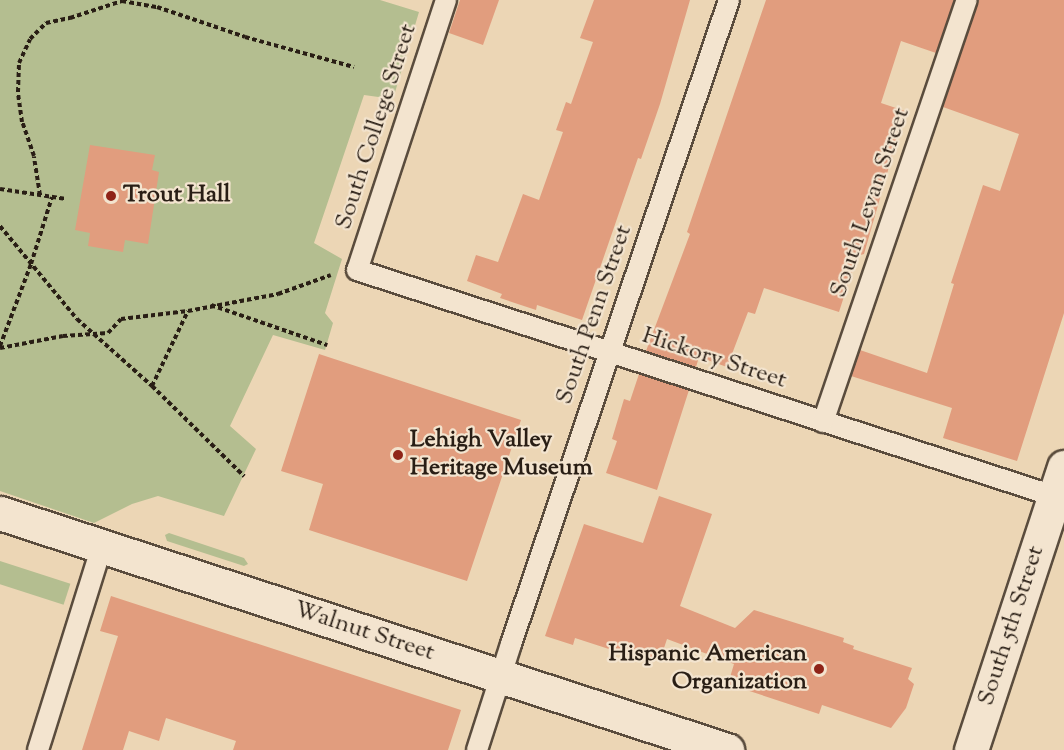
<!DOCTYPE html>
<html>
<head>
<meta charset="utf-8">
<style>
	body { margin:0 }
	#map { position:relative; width:1064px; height:750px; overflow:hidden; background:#ecd6b5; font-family:"Sorts Mill Goudy",serif }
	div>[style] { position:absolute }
	.green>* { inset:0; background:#b4be90; transform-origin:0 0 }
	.building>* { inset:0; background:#e19d7e }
	.path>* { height:4px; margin-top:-2px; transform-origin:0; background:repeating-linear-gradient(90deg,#291e15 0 4.5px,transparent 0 7.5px) }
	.roads { filter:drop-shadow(2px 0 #5a4c3d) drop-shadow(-2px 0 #5a4c3d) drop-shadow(0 2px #5a4c3d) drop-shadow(0 -2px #5a4c3d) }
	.service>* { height:20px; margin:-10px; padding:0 10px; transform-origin:10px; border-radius:10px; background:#f3e4cf }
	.minor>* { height:33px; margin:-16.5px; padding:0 16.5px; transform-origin:16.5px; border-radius:16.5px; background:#f3e4cf }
	.dots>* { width:16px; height:16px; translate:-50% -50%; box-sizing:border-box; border:3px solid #f3e4cf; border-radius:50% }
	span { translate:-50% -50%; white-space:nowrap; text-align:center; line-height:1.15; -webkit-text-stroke:4.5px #f3e4cf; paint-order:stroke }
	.street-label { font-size:24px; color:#291e15 }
	.poi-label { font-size:24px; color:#291e15; font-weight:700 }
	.left { translate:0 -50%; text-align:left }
	.right { translate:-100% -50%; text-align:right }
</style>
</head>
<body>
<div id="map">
	<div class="green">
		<i style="clip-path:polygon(0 0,380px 0,419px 12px,393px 99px,364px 95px,314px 243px,342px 259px,325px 313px,333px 323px,325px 350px,273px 335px,230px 426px,256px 449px,224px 516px,158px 496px,132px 504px,94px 523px,0 491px)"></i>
		<i style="clip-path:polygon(169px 533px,244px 558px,248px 564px,244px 566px,167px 541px,165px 535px)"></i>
		<i style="left:0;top:561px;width:74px;height:22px;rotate:18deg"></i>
	</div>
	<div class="building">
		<i style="clip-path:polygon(460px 0,499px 0,483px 45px,449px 33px)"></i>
		<i style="clip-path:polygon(594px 0,690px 0,660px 104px,641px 159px,638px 158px,582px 320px,537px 305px,536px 310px,500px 298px,502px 294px,467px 281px,476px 255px,498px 262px,523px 194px,539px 200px,563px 132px,556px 130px,566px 102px,571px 104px,593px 42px,580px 38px)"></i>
		<i style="clip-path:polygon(766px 0,954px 0,936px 53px,901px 41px,881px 103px,905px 111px,864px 254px,857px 256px,839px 312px,764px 288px,755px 314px,748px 312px,727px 367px,699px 357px,696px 367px,646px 351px,690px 234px,687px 232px)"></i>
		<i style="clip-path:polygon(979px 0,1064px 0,1064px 313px,1017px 461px,943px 438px,952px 408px,851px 376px,860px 350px,927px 373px,954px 284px,951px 283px,983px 185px,1000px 191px,1019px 134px,943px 107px)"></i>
		<i style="clip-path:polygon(90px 145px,155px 155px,152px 170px,159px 172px,148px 244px,125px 240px,123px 252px,88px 246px,90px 233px,75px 230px)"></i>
		<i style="clip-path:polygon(319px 354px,521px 420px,467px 581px,309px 530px,323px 484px,281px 471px)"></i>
		<i style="clip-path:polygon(639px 374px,689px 390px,657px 490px,606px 473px,617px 441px,612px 439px,624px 399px,630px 401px)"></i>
		<i style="clip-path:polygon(659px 496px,712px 514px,680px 606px,735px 628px,754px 610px,844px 638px,843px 642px,854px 646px,853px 649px,912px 668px,908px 679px,914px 684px,906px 708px,891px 728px,822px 705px,819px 714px,728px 684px,734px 664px,667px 639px,663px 651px,656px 649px,652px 663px,575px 638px,573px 645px,545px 636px,584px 524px,643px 543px)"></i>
		<i style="clip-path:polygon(111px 596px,461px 710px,448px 750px,233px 750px,236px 741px,166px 718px,159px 741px,129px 731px,123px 750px,82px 750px,118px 636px,100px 631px)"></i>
	</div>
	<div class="path">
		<i style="left:0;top:189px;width:67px;rotate:8.6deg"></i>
		<i style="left:40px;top:195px;width:39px;rotate:-99deg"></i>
		<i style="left:34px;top:156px;width:36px;rotate:-109deg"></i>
		<i style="left:22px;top:122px;width:30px;rotate:-98deg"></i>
		<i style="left:18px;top:92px;width:29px;rotate:-88deg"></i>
		<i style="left:19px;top:63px;width:26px;rotate:-65deg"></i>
		<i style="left:30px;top:39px;width:23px;rotate:-45deg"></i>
		<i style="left:46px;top:23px;width:25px;rotate:-12deg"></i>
		<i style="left:70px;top:18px;width:55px;rotate:-18.1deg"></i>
		<i style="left:122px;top:1px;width:36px;rotate:10deg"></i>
		<i style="left:157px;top:7px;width:93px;rotate:18.8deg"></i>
		<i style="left:245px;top:37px;width:113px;rotate:15.4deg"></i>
		<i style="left:0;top:226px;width:121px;rotate:50.4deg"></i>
		<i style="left:77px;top:319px;width:101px;rotate:41.8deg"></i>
		<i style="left:152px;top:386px;width:129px;rotate:44.4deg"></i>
		<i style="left:211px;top:305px;width:123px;rotate:19deg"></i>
		<i style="left:0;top:346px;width:88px;rotate:-69.3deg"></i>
		<i style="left:31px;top:264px;width:70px;rotate:-72.6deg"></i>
		<i style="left:0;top:348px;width:64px;rotate:-10.8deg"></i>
		<i style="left:63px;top:336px;width:45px;rotate:-3.8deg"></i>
		<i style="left:108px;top:333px;width:19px;rotate:-47deg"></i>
		<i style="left:121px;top:319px;width:67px;rotate:-6.8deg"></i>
		<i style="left:188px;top:311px;width:92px;rotate:-10.7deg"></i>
		<i style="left:278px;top:294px;width:56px;rotate:-19.7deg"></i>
		<i style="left:152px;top:386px;width:83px;rotate:-64.4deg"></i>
	</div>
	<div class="roads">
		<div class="service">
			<i style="left:446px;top:0;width:284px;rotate:108.2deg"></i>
			<i style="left:357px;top:270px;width:733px;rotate:17.97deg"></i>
			<i style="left:823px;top:422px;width:446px;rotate:-71.2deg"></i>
			<i style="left:38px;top:750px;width:214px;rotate:-72.6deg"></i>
			<i style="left:477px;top:750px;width:111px;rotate:-72.2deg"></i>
			<i style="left:511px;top:644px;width:680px;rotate:-71.3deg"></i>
		</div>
		<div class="minor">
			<i style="left:0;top:513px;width:765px;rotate:18.06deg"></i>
			<i style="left:971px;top:750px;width:298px;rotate:-71.8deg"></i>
		</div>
	</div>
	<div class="dots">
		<i style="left:111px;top:196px;background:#8f2418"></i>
		<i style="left:398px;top:455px;background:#8f2418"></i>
		<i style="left:819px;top:669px;background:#8f2418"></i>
	</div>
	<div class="street-label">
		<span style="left:377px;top:127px;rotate:-72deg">South College Street</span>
		<span style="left:871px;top:203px;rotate:-71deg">South Levan Street</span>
		<span style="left:595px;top:315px;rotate:-71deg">South Penn Street</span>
		<span style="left:714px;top:359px;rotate:18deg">Hickory Street</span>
		<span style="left:1012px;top:626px;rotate:-72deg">South 5th Street</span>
		<span style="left:364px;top:632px;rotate:18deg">Walnut Street</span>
	</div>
	<div class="poi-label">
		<span class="left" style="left:123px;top:196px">Trout Hall</span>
		<span class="left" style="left:410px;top:455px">Lehigh Valley<br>Heritage Museum</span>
		<span class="right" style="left:807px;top:669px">Hispanic American<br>Organization</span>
	</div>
</div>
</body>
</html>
